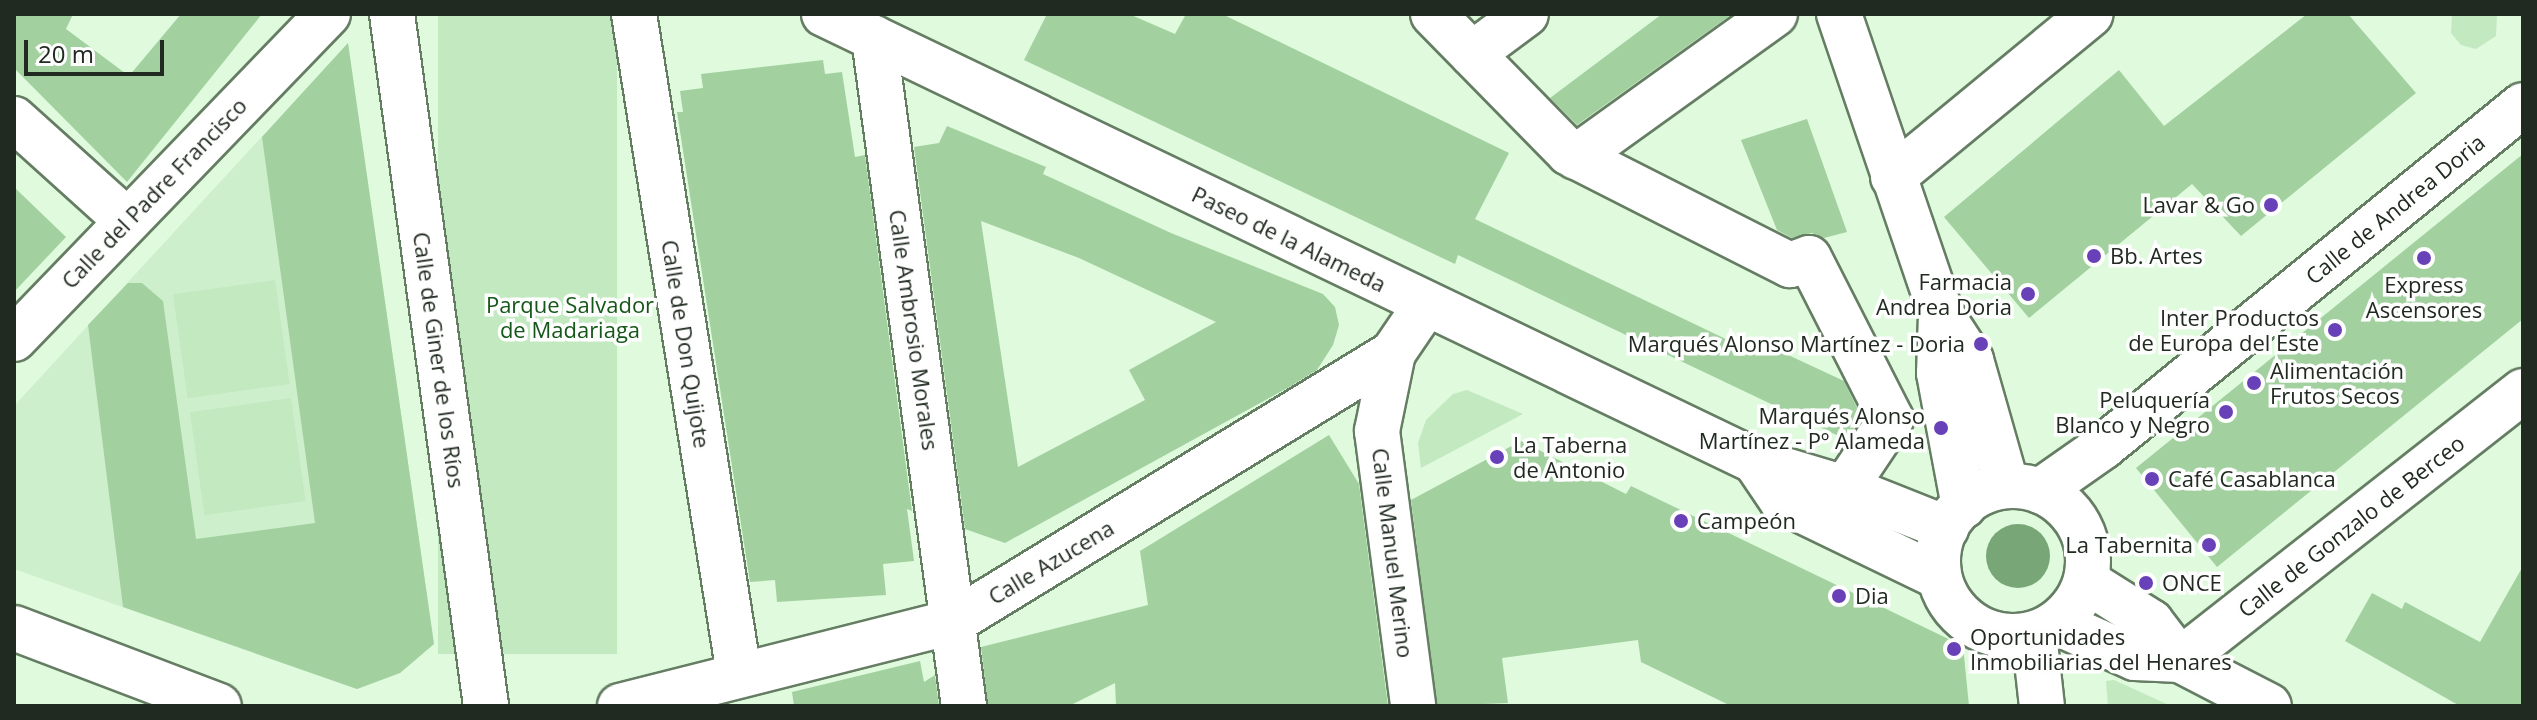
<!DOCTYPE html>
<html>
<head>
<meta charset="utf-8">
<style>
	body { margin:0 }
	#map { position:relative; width:2537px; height:720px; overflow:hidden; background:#dffadd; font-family:"Open Sans",sans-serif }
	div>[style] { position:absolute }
	.built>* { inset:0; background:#ceefcc }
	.green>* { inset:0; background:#c3e9c0; transform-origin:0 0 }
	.water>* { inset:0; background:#78a676 }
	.round { border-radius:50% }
	.building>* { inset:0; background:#a2d19f }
	.roads { filter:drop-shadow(2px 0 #657d63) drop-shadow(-2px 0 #657d63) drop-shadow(0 2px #657d63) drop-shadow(0 -2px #657d63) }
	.street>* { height:44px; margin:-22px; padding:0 22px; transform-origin:22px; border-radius:22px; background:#fff }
	.street>.ring { margin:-22px; padding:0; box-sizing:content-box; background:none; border:44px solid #fff; border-radius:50% }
	.dots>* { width:22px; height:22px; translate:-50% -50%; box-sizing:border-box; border:4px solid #fefefe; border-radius:50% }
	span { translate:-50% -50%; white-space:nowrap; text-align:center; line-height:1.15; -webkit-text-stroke:7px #fefefe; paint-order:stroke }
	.street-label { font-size:22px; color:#202a20 }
	.poi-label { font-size:22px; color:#202a20 }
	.right { translate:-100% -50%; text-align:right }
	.left { translate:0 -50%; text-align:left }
	.park-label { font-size:22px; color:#155718 }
	.frame { position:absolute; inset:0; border:16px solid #202a20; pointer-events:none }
	.scale { position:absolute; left:24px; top:40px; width:140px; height:36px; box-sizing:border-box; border:4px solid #202a20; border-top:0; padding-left:10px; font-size:24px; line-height:28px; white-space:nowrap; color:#202a20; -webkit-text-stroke:6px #fefefe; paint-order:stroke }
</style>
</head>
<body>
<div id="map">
	<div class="built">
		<i style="clip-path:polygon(348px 43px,434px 644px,400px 673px,357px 689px,14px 569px,14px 406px)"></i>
	</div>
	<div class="green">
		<i style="left:438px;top:14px;width:179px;height:640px"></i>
		<i style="clip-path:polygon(2452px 14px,2497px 14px,2496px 36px,2476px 49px,2461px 45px,2451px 33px)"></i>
		<i style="left:275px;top:280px;width:105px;height:103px;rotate:82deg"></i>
		<i style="clip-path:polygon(1467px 390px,1523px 414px,1421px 468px,1418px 443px,1426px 420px,1453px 394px)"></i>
		<i style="left:291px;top:398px;width:104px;height:102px;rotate:82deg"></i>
		<i style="clip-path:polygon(2114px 680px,2171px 706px,2108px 706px,2106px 681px)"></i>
	</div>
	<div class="water">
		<i class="round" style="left:1986px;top:524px;width:64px;height:64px"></i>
	</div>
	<div class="building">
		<i style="clip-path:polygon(14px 14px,73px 14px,66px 29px,129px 76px,181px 14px,262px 14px,127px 182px,14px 68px)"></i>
		<i style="clip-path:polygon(1047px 14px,1129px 14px,1175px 34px,1186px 14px,1222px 14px,1509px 153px,1475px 219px,1755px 353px,1760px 342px,1844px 381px,1860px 414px,1851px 435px,1847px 440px,1458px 255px,1455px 264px,1024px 60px)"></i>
		<i style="clip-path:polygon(1662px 14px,1732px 14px,1577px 125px,1550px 98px)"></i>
		<i style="clip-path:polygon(2307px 14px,2348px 14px,2416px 93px,2241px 236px,2192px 184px,2029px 318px,1944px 217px,2119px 70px,2164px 126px)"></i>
		<i style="clip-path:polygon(348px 43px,434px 644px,400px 673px,357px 689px,123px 607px,88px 325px,128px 283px,142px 283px,163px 301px,196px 539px,315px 523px,262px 137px)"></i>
		<i style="clip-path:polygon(823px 60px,825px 74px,842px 72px,855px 157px,865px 155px,912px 511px,907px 509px,914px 561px,883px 564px,886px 595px,777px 602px,775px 580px,750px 582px,677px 112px,683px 112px,680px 91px,703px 88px,701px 74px)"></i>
		<i style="clip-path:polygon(1807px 119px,1847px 232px,1824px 238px,1812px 233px,1792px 238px,1777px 230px,1741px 140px)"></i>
		<i style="clip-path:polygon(evenodd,947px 126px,1046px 167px,1043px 174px,1171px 233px,1323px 294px,1335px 307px,1339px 325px,1333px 345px,1317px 370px,1291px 386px,1005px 543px,965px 529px,914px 147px,939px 143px,947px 126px,981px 221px,1079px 258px,1216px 322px,1129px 370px,1145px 400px,1018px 467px,981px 221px)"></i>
		<i style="clip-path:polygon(2523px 154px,2523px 319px,2217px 567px,2136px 468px)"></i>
		<i style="clip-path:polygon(14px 187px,66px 237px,14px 292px)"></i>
		<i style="clip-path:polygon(1329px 435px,1359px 484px,1388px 706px,1116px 706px,1115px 683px,1069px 706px,988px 706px,981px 647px,1148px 605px,1140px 551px)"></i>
		<i style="clip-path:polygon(1521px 441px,1626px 494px,1631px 486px,1963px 646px,1969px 706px,1731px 706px,1641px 662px,1638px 640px,1502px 658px,1508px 703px,1437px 706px,1411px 500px)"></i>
		<i style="clip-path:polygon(2523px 566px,2523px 706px,2460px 706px,2345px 641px,2372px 593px,2402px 609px,2405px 602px,2480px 642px)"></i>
		<i style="clip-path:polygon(920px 661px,924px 682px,935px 675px,939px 706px,794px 706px,792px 692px)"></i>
	</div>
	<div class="roads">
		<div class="street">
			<i style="left:392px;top:14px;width:698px;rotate:82.26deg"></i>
			<i style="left:634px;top:14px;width:668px;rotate:80.96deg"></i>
			<i style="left:824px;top:14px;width:1033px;rotate:25.65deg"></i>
			<i style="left:1755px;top:461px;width:94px;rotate:16.7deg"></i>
			<i style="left:1845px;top:488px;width:109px;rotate:21.6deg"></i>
			<i style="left:1433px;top:14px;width:194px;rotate:45.6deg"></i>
			<i style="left:1569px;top:153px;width:248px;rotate:26.9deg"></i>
			<i style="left:1790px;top:265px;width:20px;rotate:-20deg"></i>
			<i style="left:1809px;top:258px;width:181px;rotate:63deg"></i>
			<i style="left:1891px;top:419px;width:83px;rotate:123.7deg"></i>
			<i style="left:1839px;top:14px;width:317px;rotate:71.2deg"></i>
			<i style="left:1941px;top:314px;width:55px;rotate:56.9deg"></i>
			<i style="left:1971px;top:360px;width:131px;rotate:74.1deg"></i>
			<i style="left:874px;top:38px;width:674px;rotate:82.33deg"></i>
			<i style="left:1472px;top:54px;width:67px;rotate:-36.5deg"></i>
			<i style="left:14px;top:119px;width:151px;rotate:42deg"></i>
			<i style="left:1576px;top:157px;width:245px;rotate:-35.7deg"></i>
			<i style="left:1893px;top:177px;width:256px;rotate:-39.5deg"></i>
			<i style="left:1941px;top:314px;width:59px;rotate:91.9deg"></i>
			<i style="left:1939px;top:373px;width:135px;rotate:79.4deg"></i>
			<i style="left:14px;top:339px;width:452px;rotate:-46deg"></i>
			<i style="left:1393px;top:353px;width:80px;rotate:101.6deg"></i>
			<i style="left:1377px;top:431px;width:277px;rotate:82.5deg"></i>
			<i style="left:1755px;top:461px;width:48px;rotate:56deg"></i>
			<i style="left:1782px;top:501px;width:174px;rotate:25.8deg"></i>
			<i class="ring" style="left:1938px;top:486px;width:106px;height:106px"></i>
			<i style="left:2040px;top:491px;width:78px;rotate:-35.1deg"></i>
			<i style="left:2104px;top:446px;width:540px;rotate:-39.14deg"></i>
			<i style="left:2086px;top:581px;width:77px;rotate:32.2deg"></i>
			<i style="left:2151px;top:622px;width:48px;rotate:52.7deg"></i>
			<i style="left:2057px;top:623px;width:85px;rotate:24.2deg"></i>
			<i style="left:2135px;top:658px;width:45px;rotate:2.5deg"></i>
			<i style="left:2180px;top:660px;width:100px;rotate:27.3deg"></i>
			<i style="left:14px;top:628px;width:219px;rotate:20.8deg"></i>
			<i style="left:2034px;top:634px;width:72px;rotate:83.7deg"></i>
			<i style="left:2180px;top:660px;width:436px;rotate:-38.1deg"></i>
			<i style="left:620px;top:706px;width:343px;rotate:-14.2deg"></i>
			<i style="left:953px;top:622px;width:516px;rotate:-31.44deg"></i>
			<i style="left:1393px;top:353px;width:57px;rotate:-55.8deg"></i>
		</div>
	</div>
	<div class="dots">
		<i style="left:2271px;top:205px;background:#6841b9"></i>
		<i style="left:2094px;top:256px;background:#6841b9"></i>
		<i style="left:2424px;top:258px;background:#6841b9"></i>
		<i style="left:2028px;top:294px;background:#6841b9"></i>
		<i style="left:2335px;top:330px;background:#6841b9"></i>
		<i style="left:1981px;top:344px;background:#6841b9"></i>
		<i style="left:2254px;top:383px;background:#6841b9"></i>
		<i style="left:2226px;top:412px;background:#6841b9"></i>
		<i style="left:1941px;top:428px;background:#6841b9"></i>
		<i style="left:1497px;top:457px;background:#6841b9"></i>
		<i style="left:2152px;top:479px;background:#6841b9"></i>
		<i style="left:1681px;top:521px;background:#6841b9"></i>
		<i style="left:2209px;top:545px;background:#6841b9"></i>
		<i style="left:2146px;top:583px;background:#6841b9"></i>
		<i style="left:1839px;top:596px;background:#6841b9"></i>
		<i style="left:1954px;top:649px;background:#6841b9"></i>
	</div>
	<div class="street-label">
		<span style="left:154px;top:193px;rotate:-46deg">Calle del Padre Francisco</span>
		<span style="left:2395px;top:209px;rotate:-39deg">Calle de Andrea Doria</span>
		<span style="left:1289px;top:239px;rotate:26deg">Paseo de la Alameda</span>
		<span style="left:914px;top:330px;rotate:82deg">Calle Ambrosio Morales</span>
		<span style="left:686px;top:344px;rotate:81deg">Calle de Don Quijote</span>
		<span style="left:439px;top:360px;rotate:82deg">Calle de Giner de los Ríos</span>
		<span style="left:2351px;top:526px;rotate:-38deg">Calle de Gonzalo de Berceo</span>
		<span style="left:1393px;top:553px;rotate:83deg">Calle Manuel Merino</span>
		<span style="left:1051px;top:562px;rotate:-31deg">Calle Azucena</span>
	</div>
	<div class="poi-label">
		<span class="right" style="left:2255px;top:205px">Lavar &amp; Go</span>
		<span class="left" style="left:2110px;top:256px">Bb. Artes</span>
		<span class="right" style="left:2012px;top:294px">Farmacia<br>Andrea Doria</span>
		<span style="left:2424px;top:297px">Express<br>Ascensores</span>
		<span class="right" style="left:2319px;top:330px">Inter Productos<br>de Europa del Este</span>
		<span class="right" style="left:1965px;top:344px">Marqués Alonso Martínez - Doria</span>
		<span class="left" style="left:2270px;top:383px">Alimentación<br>Frutos Secos</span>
		<span class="right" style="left:2210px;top:412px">Peluquería<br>Blanco y Negro</span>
		<span class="right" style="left:1925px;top:428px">Marqués Alonso<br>Martínez - Pº Alameda</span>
		<span class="left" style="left:1513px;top:457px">La Taberna<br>de Antonio</span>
		<span class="left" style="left:2168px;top:479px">Café Casablanca</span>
		<span class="left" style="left:1697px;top:521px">Campeón</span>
		<span class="right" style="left:2193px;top:545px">La Tabernita</span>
		<span class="left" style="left:2162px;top:583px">ONCE</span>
		<span class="left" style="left:1855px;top:596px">Dia</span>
		<span class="left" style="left:1970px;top:649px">Oportunidades<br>Inmobiliarias del Henares</span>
	</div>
	<div class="park-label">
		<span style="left:570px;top:317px">Parque Salvador<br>de Madariaga</span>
	</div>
	<div class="frame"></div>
	<div class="scale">20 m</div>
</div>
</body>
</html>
